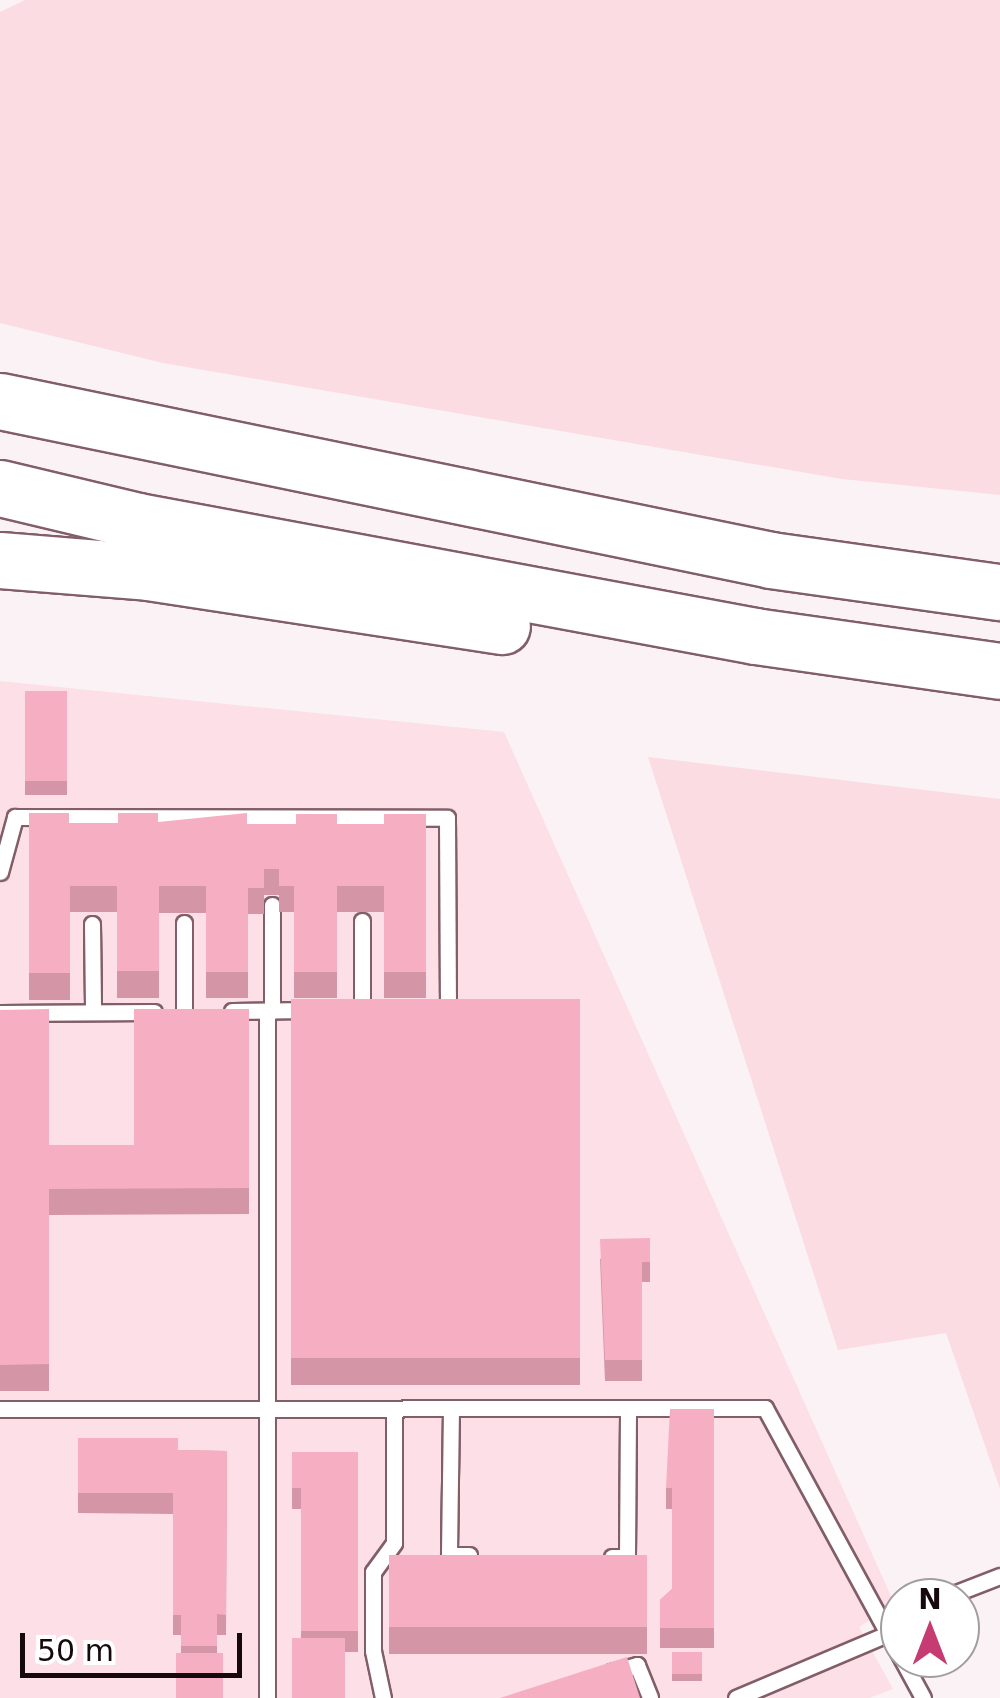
<!DOCTYPE html>
<html>
<head>
<meta charset="utf-8">
<style>
	body { margin:0 }
	#map { position:relative; width:1000px; height:1698px; overflow:hidden; background:#faf2f4; font-family:"DejaVu Sans",sans-serif }
	div>[style] { position:absolute }
	.built>* { inset:0; background:#fddfe7 }
	.green>* { inset:0; background:#fbdce3 }
	.roads { filter:drop-shadow(2px 0 #815e68) drop-shadow(-2px 0 #815e68) drop-shadow(0 2px #815e68) drop-shadow(0 -2px #815e68) }
	.lane>* { height:15px; margin:-7.5px; padding:0 7.5px; transform-origin:7.5px; border-radius:7.5px; background:#fff }
	.highway>* { height:55px; margin:-27.5px; padding:0 27.5px; transform-origin:27.5px; border-radius:27.5px; background:#fff }
	.wall>* { inset:0; background:#d496a7; transform-origin:0 0 }
	.building>* { inset:0; background:#f6afc2; transform-origin:0 0 }
	span { translate:-50% -50%; white-space:nowrap; text-align:center; line-height:1.15; -webkit-text-stroke:9px #fff; paint-order:stroke }
	.north { position:absolute; left:880px; top:1578px; width:100px; height:100px; box-sizing:border-box; background:#fff; border:2px solid #a29d9e; border-radius:50%; rotate:0deg; font-size:28px; font-weight:700; line-height:40px; text-align:center; color:#16090d }
	.north::after { content:''; display:block; margin:auto; width:35px; height:45px; background:#c63b71; clip-path:polygon(50% 0,100% 100%,50% 72%,0 100%) }
	.scale { position:absolute; left:20px; top:1633px; width:222px; height:45px; box-sizing:border-box; border:5px solid #16090d; border-top:0; padding-left:12px; font-size:30px; line-height:35px; white-space:nowrap; color:#16090d; -webkit-text-stroke:8px #fff; paint-order:stroke }
</style>
</head>
<body>
<div id="map">
	<div class="built">
		<i style="clip-path:polygon(0 681px,504px 732px,895px 1605px,859px 1627px,893px 1689px,869px 1698px,0 1698px)"></i>
	</div>
	<div class="green">
		<i style="clip-path:polygon(25px 0,1000px 0,1000px 495px,842px 479px,163px 363px,0 323px,0 12px)"></i>
		<i style="clip-path:polygon(648px 757px,1000px 799px,1000px 1489px,946px 1333px,838px 1350px)"></i>
	</div>
	<div class="roads">
		<div class="lane">
			<i style="left:0;top:872px;width:57px;rotate:-74.7deg"></i>
			<i style="left:15px;top:817px;width:432px;rotate:0.1deg"></i>
			<i style="left:447px;top:818px;width:191px;rotate:89.7deg"></i>
			<i style="left:272px;top:905px;width:106px;rotate:90deg"></i>
			<i style="left:362px;top:921px;width:89px;rotate:90deg"></i>
			<i style="left:184px;top:923px;width:88px;rotate:90deg"></i>
			<i style="left:92px;top:924px;width:88px;rotate:89.3deg"></i>
			<i style="left:232px;top:1011px;width:77px;rotate:-0.7deg"></i>
			<i style="left:267px;top:1011px;width:687px;rotate:90deg"></i>
			<i style="left:0;top:1013px;width:154px;rotate:-0.4deg"></i>
			<i style="left:0;top:1409px;width:765px;rotate:-0.07deg"></i>
			<i style="left:765px;top:1408px;width:330px;rotate:61.4deg"></i>
			<i style="left:451px;top:1409px;width:146px;rotate:90.8deg"></i>
			<i style="left:449px;top:1555px;width:20px"></i>
			<i style="left:612px;top:1557px;width:15px"></i>
			<i style="left:627px;top:1557px;width:148px;rotate:-89.6deg"></i>
			<i style="left:943px;top:1598px;width:61px;rotate:-21.1deg"></i>
			<i style="left:611px;top:1672px;width:27px;rotate:-15deg"></i>
			<i style="left:637px;top:1665px;width:35px;rotate:68deg"></i>
			<i style="left:383px;top:1698px;width:48px;rotate:-102deg"></i>
			<i style="left:373px;top:1651px;width:79px;rotate:-90deg"></i>
			<i style="left:373px;top:1572px;width:36px;rotate:-54deg"></i>
			<i style="left:394px;top:1543px;width:134px;rotate:-90deg"></i>
			<i style="left:736px;top:1698px;width:162px;rotate:-22.9deg"></i>
		</div>
		<div class="highway">
			<i style="left:0;top:401px;width:787px;rotate:11.65deg"></i>
			<i style="left:771px;top:560px;width:231px;rotate:8deg"></i>
			<i style="left:0;top:488px;width:142px;rotate:13.4deg"></i>
			<i style="left:138px;top:521px;width:628px;rotate:10.56deg"></i>
			<i style="left:755px;top:636px;width:247px;rotate:8.1deg"></i>
			<i style="left:0;top:560px;width:148px;rotate:4.6deg"></i>
			<i style="left:148px;top:572px;width:358px;rotate:8.7deg"></i>
		</div>
	</div>
	<div class="wall">
		<i style="left:25px;top:691px;width:42px;height:104px"></i>
		<i style="clip-path:polygon(29px 813px,69px 823px,247px 824px,384px 824px,426px 814px,426px 998px,384px 998px,384px 912px,337px 912px,337px 998px,294px 998px,294px 912px,279px 912px,279px 895px,264px 895px,264px 914px,248px 914px,248px 998px,206px 998px,206px 913px,159px 913px,159px 998px,117px 998px,117px 912px,70px 912px,70px 1000px,29px 1000px)"></i>
		<i style="left:580px;top:999px;width:386px;height:289px;rotate:90deg"></i>
		<i style="clip-path:polygon(249px 1009px,249px 1214px,49px 1215px,49px 1391px,0 1391px,0 1010px,49px 1145px,134px 1145px)"></i>
		<i style="clip-path:polygon(650px 1238px,650px 1282px,642px 1282px,642px 1381px,605px 1381px,600px 1259px)"></i>
		<i style="clip-path:polygon(714px 1409px,714px 1648px,660px 1648px,660px 1600px,672px 1589px,672px 1509px,666px 1509px,666px 1488px)"></i>
		<i style="clip-path:polygon(78px 1438px,178px 1450px,227px 1451px,226px 1635px,217px 1635px,217px 1653px,181px 1653px,181px 1635px,173px 1635px,173px 1514px,78px 1513px)"></i>
		<i style="clip-path:polygon(292px 1452px,358px 1452px,358px 1652px,345px 1652px,301px 1638px,301px 1509px,292px 1509px)"></i>
		<i style="left:389px;top:1555px;width:258px;height:99px"></i>
		<i style="left:672px;top:1652px;width:30px;height:29px"></i>
	</div>
	<div class="building">
		<i style="left:25px;top:691px;width:42px;height:90px"></i>
		<i style="clip-path:polygon(29px 813px,69px 813px,69px 823px,118px 823px,118px 813px,158px 813px,158px 822px,247px 813px,247px 824px,296px 824px,296px 814px,337px 814px,337px 824px,384px 824px,384px 814px,426px 814px,426px 972px,384px 972px,384px 886px,337px 886px,337px 972px,294px 972px,294px 886px,279px 886px,279px 869px,264px 869px,264px 888px,248px 888px,248px 972px,206px 972px,206px 886px,159px 886px,159px 971px,117px 971px,117px 886px,70px 886px,70px 973px,29px 973px)"></i>
		<i style="left:580px;top:999px;width:359px;height:289px;rotate:90deg"></i>
		<i style="clip-path:polygon(49px 1009px,49px 1145px,134px 1145px,134px 1009px,249px 1009px,249px 1188px,49px 1189px,49px 1364px,0 1365px,0 1010px)"></i>
		<i style="clip-path:polygon(650px 1238px,650px 1262px,642px 1262px,642px 1360px,605px 1360px,600px 1239px)"></i>
		<i style="clip-path:polygon(670px 1409px,714px 1409px,714px 1628px,660px 1628px,660px 1600px,672px 1589px,672px 1488px,666px 1488px)"></i>
		<i style="clip-path:polygon(78px 1438px,178px 1438px,178px 1450px,227px 1451px,226px 1615px,217px 1614px,217px 1646px,181px 1646px,181px 1615px,173px 1615px,173px 1493px,78px 1493px)"></i>
		<i style="clip-path:polygon(292px 1452px,358px 1452px,358px 1631px,301px 1631px,301px 1488px,292px 1488px)"></i>
		<i style="left:389px;top:1555px;width:258px;height:72px"></i>
		<i style="left:292px;top:1638px;width:53px;height:60px"></i>
		<i style="left:672px;top:1652px;width:30px;height:22px"></i>
		<i style="left:176px;top:1653px;width:47px;height:45px"></i>
		<i style="clip-path:polygon(627px 1657px,640px 1698px,500px 1698px)"></i>
	</div>
	<div class="north">N</div>
	<div class="scale">50 m</div>
</div>
</body>
</html>
